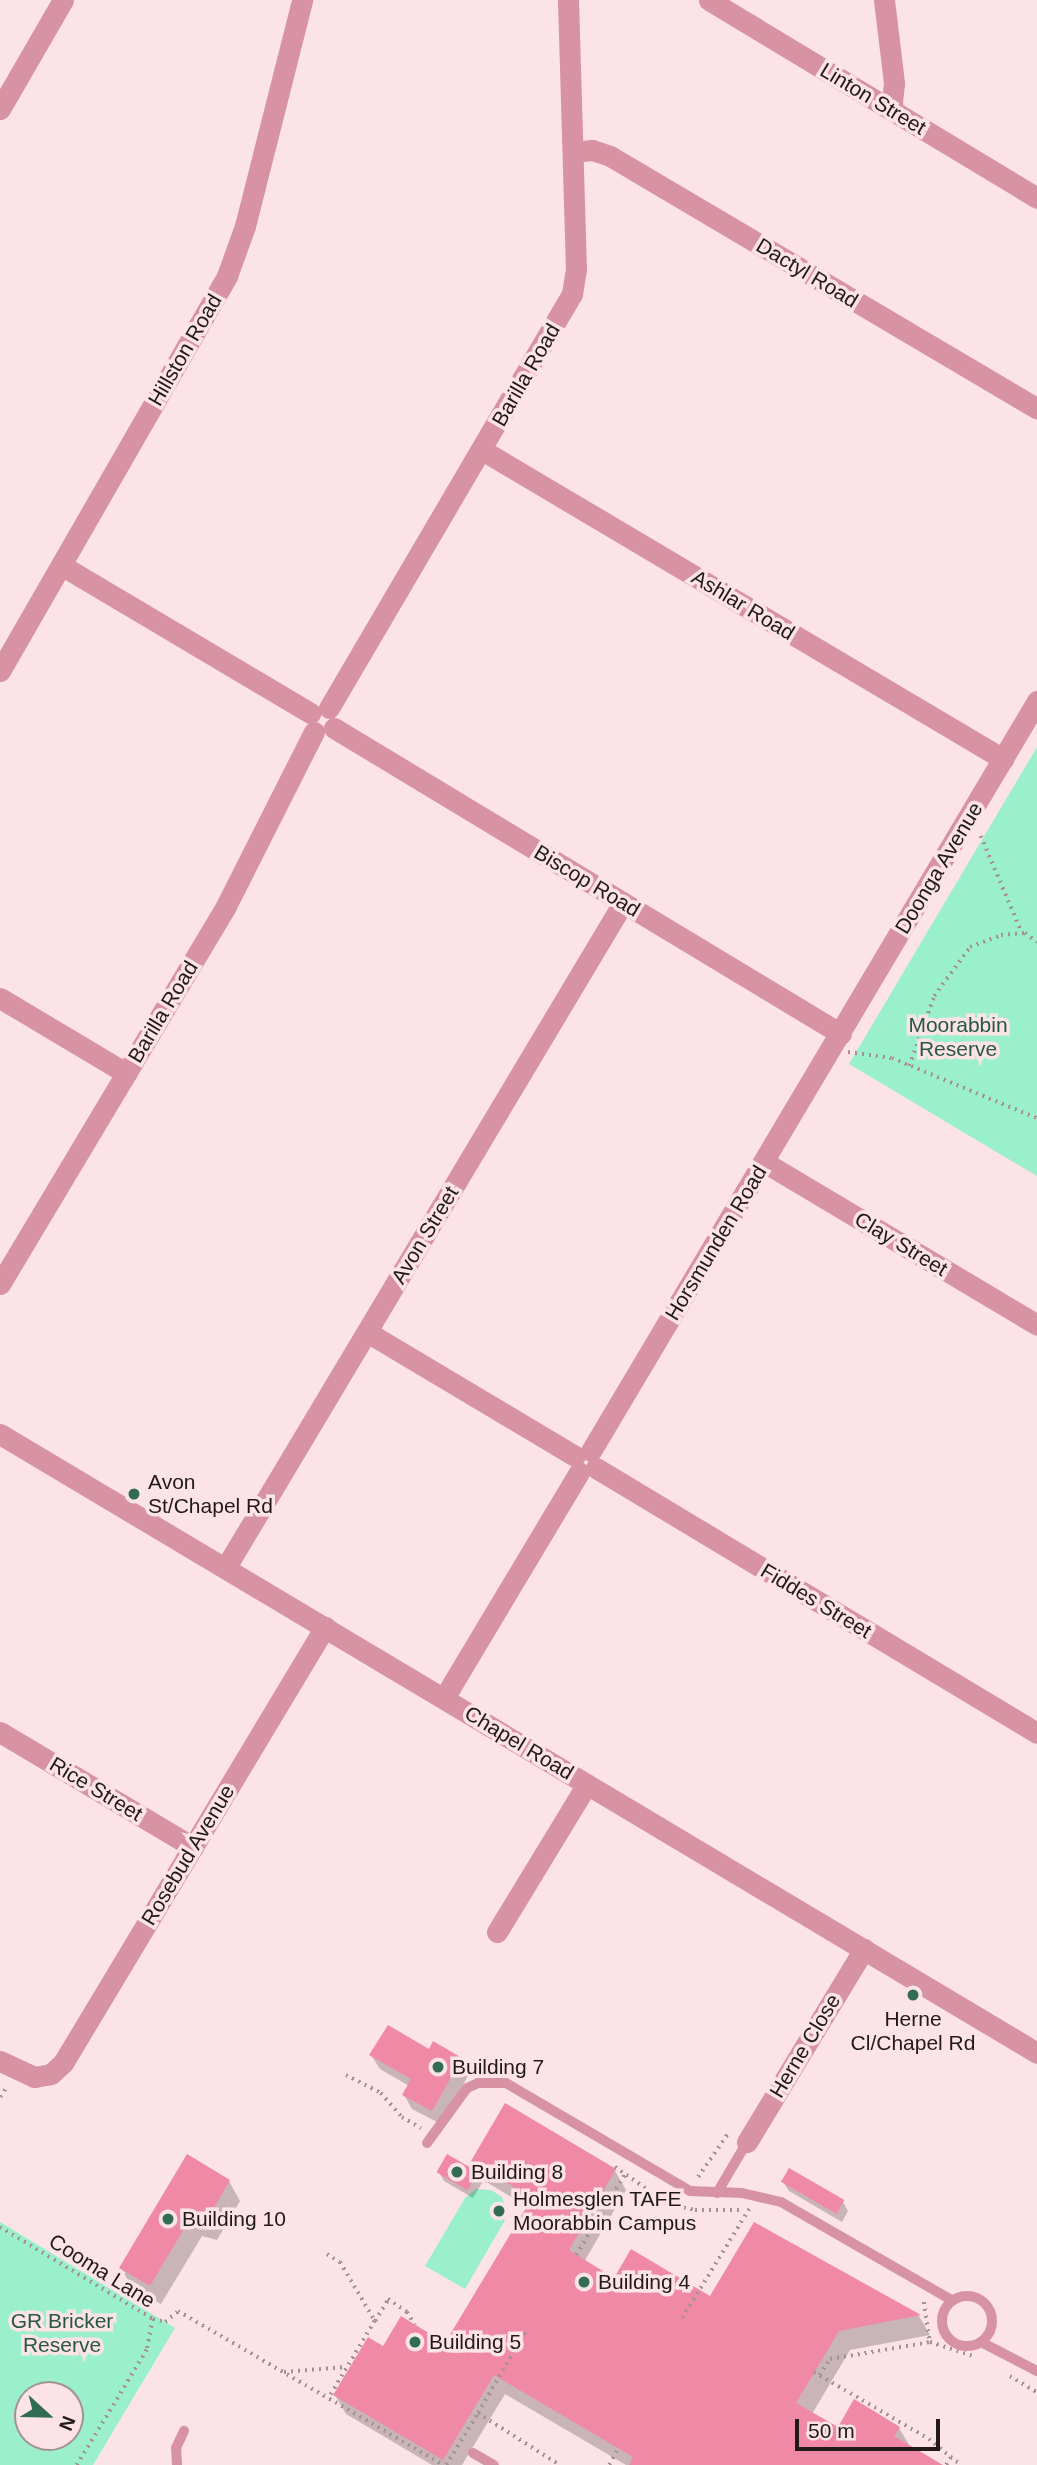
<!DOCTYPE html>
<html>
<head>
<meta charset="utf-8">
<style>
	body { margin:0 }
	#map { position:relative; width:1037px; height:2465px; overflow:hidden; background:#fce3e8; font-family:Arial,sans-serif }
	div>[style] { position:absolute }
	.green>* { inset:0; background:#99f0ca }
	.shadow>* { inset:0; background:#0003 }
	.building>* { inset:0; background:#f089a5; transform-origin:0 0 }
	.path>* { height:3.5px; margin-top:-1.75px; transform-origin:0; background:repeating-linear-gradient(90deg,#a49195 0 2px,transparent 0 7px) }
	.lane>* { height:10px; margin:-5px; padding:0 5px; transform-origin:5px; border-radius:5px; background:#d792a4 }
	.lane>.ring { margin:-5px; padding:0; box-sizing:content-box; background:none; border:10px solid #d792a4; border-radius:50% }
	.street>* { height:21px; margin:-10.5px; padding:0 10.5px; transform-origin:10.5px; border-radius:10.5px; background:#d792a4 }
	.dots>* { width:19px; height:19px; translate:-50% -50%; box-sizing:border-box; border:4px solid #fce3e8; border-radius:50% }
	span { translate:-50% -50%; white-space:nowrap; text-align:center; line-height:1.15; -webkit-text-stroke:7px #fce3e8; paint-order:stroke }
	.street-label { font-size:21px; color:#22191b }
	.park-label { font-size:21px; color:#275844 }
	.poi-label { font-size:21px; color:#22191b }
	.left { translate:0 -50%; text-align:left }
	.north { position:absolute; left:14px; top:2381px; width:70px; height:70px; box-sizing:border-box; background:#fce3e8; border:2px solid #a59296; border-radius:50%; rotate:112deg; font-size:19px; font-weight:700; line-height:28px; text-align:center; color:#22191b }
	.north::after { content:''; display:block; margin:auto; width:24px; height:32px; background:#336c54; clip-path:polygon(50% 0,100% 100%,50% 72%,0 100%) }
	.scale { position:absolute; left:795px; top:2419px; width:145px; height:32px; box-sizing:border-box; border:4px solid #22191b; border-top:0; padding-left:9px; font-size:21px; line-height:24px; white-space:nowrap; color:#22191b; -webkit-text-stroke:5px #fce3e8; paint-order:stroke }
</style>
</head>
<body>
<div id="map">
	<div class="green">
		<i style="clip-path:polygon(1037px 747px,1037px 1176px,849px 1064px)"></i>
		<i style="clip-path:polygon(476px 2189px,491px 2190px,502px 2197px,507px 2210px,504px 2222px,465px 2289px,425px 2266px,465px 2198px)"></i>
		<i style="clip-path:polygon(evenodd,0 2222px,175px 2328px,93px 2465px,0 2465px,0 2222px,28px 2395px,70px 2395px,70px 2437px,28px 2437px,28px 2395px)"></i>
	</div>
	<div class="shadow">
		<i style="clip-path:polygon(429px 2051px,461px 2059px,469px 2074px,441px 2124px,412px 2109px,404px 2095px,409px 2086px,380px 2069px,371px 2055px)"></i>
		<i style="clip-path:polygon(448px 2157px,482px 2177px,473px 2161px,615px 2171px,626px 2190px,584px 2262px,614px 2280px,710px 2299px,755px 2224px,919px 2316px,930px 2335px,850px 2350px,812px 2414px,838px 2429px,899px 2428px,911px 2448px,930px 2465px,626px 2465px,505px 2394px,462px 2465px,432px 2465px,346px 2414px,335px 2395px,384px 2348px,445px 2345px,528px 2207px,478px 2177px,482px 2183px,473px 2198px,444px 2181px,439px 2172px)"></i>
		<i style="clip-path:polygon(229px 2181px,240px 2201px,217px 2240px,202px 2236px,161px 2304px,132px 2287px,121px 2268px)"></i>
		<i style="clip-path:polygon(783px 2182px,843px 2202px,848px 2211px,842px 2222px,789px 2191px)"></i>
	</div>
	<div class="building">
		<i style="clip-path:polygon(388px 2025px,429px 2049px,433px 2041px,462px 2058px,432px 2111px,402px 2095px,411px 2079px,369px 2055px)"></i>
		<i style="clip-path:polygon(505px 2103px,616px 2169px,569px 2250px,614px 2278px,631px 2249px,710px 2296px,754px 2222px,921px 2315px,839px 2331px,796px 2403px,838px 2427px,854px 2399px,900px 2427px,894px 2436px,943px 2465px,629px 2465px,633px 2457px,494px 2375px,443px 2460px,333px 2395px,368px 2337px,383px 2346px,401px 2316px,445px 2343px,532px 2198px,471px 2161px)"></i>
		<i style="clip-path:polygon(187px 2154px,230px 2180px,206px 2221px,191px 2217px,150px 2286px,119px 2268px)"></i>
		<i style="left:447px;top:2154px;width:36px;height:21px;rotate:30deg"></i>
		<i style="left:789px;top:2168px;width:64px;height:16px;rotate:30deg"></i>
	</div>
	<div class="path">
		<i style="left:981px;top:836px;width:105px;rotate:67.1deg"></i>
		<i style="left:848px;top:1052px;width:44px;rotate:7.8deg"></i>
		<i style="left:892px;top:1058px;width:157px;rotate:22.5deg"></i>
		<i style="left:909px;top:1066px;width:74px;rotate:-70.3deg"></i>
		<i style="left:934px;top:996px;width:61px;rotate:-53.7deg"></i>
		<i style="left:970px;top:947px;width:33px;rotate:-21deg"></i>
		<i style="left:1001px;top:935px;width:24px;rotate:-5deg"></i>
		<i style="left:1025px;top:933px;width:15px;rotate:37deg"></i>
		<i style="left:346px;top:2075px;width:39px;rotate:27deg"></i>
		<i style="left:381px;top:2093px;width:32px;rotate:49deg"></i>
		<i style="left:402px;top:2117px;width:22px;rotate:30deg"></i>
		<i style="left:0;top:2097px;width:14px;rotate:-56deg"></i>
		<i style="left:615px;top:2167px;width:67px;rotate:34.6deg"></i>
		<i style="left:670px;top:2205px;width:25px;rotate:11deg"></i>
		<i style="left:695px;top:2210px;width:46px"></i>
		<i style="left:698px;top:2177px;width:55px;rotate:-55.4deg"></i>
		<i style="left:0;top:2227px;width:179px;rotate:31deg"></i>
		<i style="left:153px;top:2319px;width:32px;rotate:101deg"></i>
		<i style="left:147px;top:2350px;width:135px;rotate:121.3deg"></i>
		<i style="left:327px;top:2254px;width:15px;rotate:32deg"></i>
		<i style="left:340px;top:2262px;width:69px;rotate:59.3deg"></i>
		<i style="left:375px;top:2321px;width:87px;rotate:121deg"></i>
		<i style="left:576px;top:2255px;width:95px;rotate:-58.8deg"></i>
		<i style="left:924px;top:2302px;width:40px;rotate:81.5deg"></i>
		<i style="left:682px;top:2318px;width:128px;rotate:-58.4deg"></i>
		<i style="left:153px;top:2319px;width:12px;rotate:14deg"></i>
		<i style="left:165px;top:2322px;width:17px;rotate:-40deg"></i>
		<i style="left:178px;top:2311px;width:307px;rotate:30.1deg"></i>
		<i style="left:375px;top:2321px;width:26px;rotate:-59deg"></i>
		<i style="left:388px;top:2299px;width:23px;rotate:34deg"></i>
		<i style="left:407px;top:2312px;width:15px;rotate:58deg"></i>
		<i style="left:284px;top:2372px;width:62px;rotate:-4.6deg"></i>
		<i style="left:814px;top:2372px;width:133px;rotate:30.2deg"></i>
		<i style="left:929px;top:2439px;width:41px;rotate:39.1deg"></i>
		<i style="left:819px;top:2375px;width:19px;rotate:-55deg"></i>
		<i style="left:830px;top:2359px;width:101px;rotate:-9.6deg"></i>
		<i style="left:930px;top:2342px;width:45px;rotate:18deg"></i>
		<i style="left:1010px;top:2376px;width:31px;rotate:31deg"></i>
		<i style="left:478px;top:2413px;width:94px;rotate:-59.9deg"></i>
		<i style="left:446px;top:2465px;width:61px;rotate:-58.4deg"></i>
		<i style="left:478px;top:2413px;width:97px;rotate:32.4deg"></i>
		<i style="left:609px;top:2465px;width:18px;rotate:-61deg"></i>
		<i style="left:946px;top:2465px;width:9px;rotate:-58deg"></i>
	</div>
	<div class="lane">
		<i style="left:427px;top:2143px;width:68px;rotate:-54deg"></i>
		<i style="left:467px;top:2088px;width:12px;rotate:-24deg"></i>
		<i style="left:478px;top:2083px;width:28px"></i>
		<i style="left:506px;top:2083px;width:213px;rotate:30.4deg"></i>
		<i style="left:690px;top:2191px;width:52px;rotate:2.2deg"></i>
		<i style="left:742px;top:2193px;width:40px;rotate:13deg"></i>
		<i style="left:781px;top:2202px;width:198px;rotate:29.9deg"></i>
		<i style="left:717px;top:2193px;width:59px;rotate:-59.5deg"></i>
		<i class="ring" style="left:942px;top:2296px;width:40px;height:40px"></i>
		<i style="left:981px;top:2342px;width:63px;rotate:27.4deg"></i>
		<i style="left:473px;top:2453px;width:24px;rotate:30deg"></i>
		<i style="left:177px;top:2465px;width:17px;rotate:-93deg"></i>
		<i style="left:176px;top:2448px;width:19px;rotate:-65deg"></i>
	</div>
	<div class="street">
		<i style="left:709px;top:0;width:383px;rotate:31.1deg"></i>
		<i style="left:884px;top:0;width:84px;rotate:83.1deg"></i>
		<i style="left:894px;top:83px;width:27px;rotate:96deg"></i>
		<i style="left:0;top:109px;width:126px;rotate:-60deg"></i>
		<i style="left:573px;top:152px;width:19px;rotate:-6deg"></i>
		<i style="left:592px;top:150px;width:19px;rotate:18deg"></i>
		<i style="left:610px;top:156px;width:496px;rotate:30.6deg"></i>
		<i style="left:482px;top:450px;width:606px;rotate:30.67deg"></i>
		<i style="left:61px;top:565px;width:290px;rotate:30.7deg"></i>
		<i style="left:0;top:671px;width:456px;rotate:-60.1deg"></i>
		<i style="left:227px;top:276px;width:53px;rotate:-70.2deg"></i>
		<i style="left:245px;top:226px;width:233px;rotate:-75.8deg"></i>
		<i style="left:329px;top:708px;width:480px;rotate:-59.6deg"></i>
		<i style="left:572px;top:294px;width:24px;rotate:-81deg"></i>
		<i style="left:576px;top:270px;width:270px;rotate:-91.7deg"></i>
		<i style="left:334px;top:728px;width:592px;rotate:31.11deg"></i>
		<i style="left:0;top:998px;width:147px;rotate:30.8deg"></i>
		<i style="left:764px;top:1162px;width:318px;rotate:30.8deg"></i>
		<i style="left:0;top:1284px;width:440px;rotate:-59.1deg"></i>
		<i style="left:226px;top:906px;width:195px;rotate:-63.2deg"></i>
		<i style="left:367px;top:1332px;width:242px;rotate:30.8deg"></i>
		<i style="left:0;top:1434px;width:1208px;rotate:30.83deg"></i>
		<i style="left:591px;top:1451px;width:873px;rotate:-59.26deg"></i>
		<i style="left:596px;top:1468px;width:514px;rotate:31deg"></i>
		<i style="left:226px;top:1567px;width:774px;rotate:-59.13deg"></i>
		<i style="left:444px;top:1698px;width:263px;rotate:-59.1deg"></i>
		<i style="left:0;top:1732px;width:225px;rotate:30.8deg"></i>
		<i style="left:497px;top:1932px;width:173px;rotate:-58.7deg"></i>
		<i style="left:0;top:2061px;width:38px;rotate:25deg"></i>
		<i style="left:34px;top:2077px;width:17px;rotate:-10deg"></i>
		<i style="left:51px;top:2074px;width:16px;rotate:-43deg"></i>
		<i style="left:63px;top:2063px;width:509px;rotate:-59deg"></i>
		<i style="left:747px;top:2142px;width:226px;rotate:-58.8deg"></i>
	</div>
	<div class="dots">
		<i style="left:134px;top:1494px;background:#336c54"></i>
		<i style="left:913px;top:1995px;background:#336c54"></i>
		<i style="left:438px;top:2067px;background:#336c54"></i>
		<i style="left:457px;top:2172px;background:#336c54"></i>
		<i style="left:499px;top:2211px;background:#336c54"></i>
		<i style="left:168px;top:2219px;background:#336c54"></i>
		<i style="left:584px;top:2282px;background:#336c54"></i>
		<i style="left:415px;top:2342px;background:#336c54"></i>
	</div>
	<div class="street-label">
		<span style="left:873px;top:99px;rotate:31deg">Linton Street</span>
		<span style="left:807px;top:273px;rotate:31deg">Dactyl Road</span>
		<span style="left:185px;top:350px;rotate:-60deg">Hillston Road</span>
		<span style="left:526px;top:375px;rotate:-60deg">Barilla Road</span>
		<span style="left:743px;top:605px;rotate:31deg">Ashlar Road</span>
		<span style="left:939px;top:868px;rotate:-59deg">Doonga Avenue</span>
		<span style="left:587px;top:881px;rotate:31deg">Biscop Road</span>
		<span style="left:163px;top:1012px;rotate:-59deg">Barilla Road</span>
		<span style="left:425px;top:1235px;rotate:-59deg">Avon Street</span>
		<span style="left:716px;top:1243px;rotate:-59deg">Horsmunden Road</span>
		<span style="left:901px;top:1244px;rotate:31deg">Clay Street</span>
		<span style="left:816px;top:1601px;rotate:31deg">Fiddes Street</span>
		<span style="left:519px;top:1743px;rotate:31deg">Chapel Road</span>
		<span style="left:96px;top:1789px;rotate:31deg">Rice Street</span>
		<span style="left:188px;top:1855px;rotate:-59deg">Rosebud Avenue</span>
		<span style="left:805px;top:2046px;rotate:-59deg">Herne Close</span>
		<span style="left:102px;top:2271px;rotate:32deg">Cooma Lane</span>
	</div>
	<div class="park-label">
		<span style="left:958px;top:1037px">Moorabbin<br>Reserve</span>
		<span style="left:62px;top:2333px">GR Bricker<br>Reserve</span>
	</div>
	<div class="poi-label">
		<span class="left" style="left:148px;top:1494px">Avon<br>St/Chapel Rd</span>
		<span style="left:913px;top:2031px">Herne<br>Cl/Chapel Rd</span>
		<span class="left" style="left:452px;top:2067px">Building 7</span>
		<span class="left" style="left:471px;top:2172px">Building 8</span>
		<span class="left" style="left:513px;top:2211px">Holmesglen TAFE<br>Moorabbin Campus</span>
		<span class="left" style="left:182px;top:2219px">Building 10</span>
		<span class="left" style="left:598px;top:2282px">Building 4</span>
		<span class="left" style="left:429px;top:2342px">Building 5</span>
	</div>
	<div class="north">N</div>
	<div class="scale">50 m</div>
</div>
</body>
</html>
